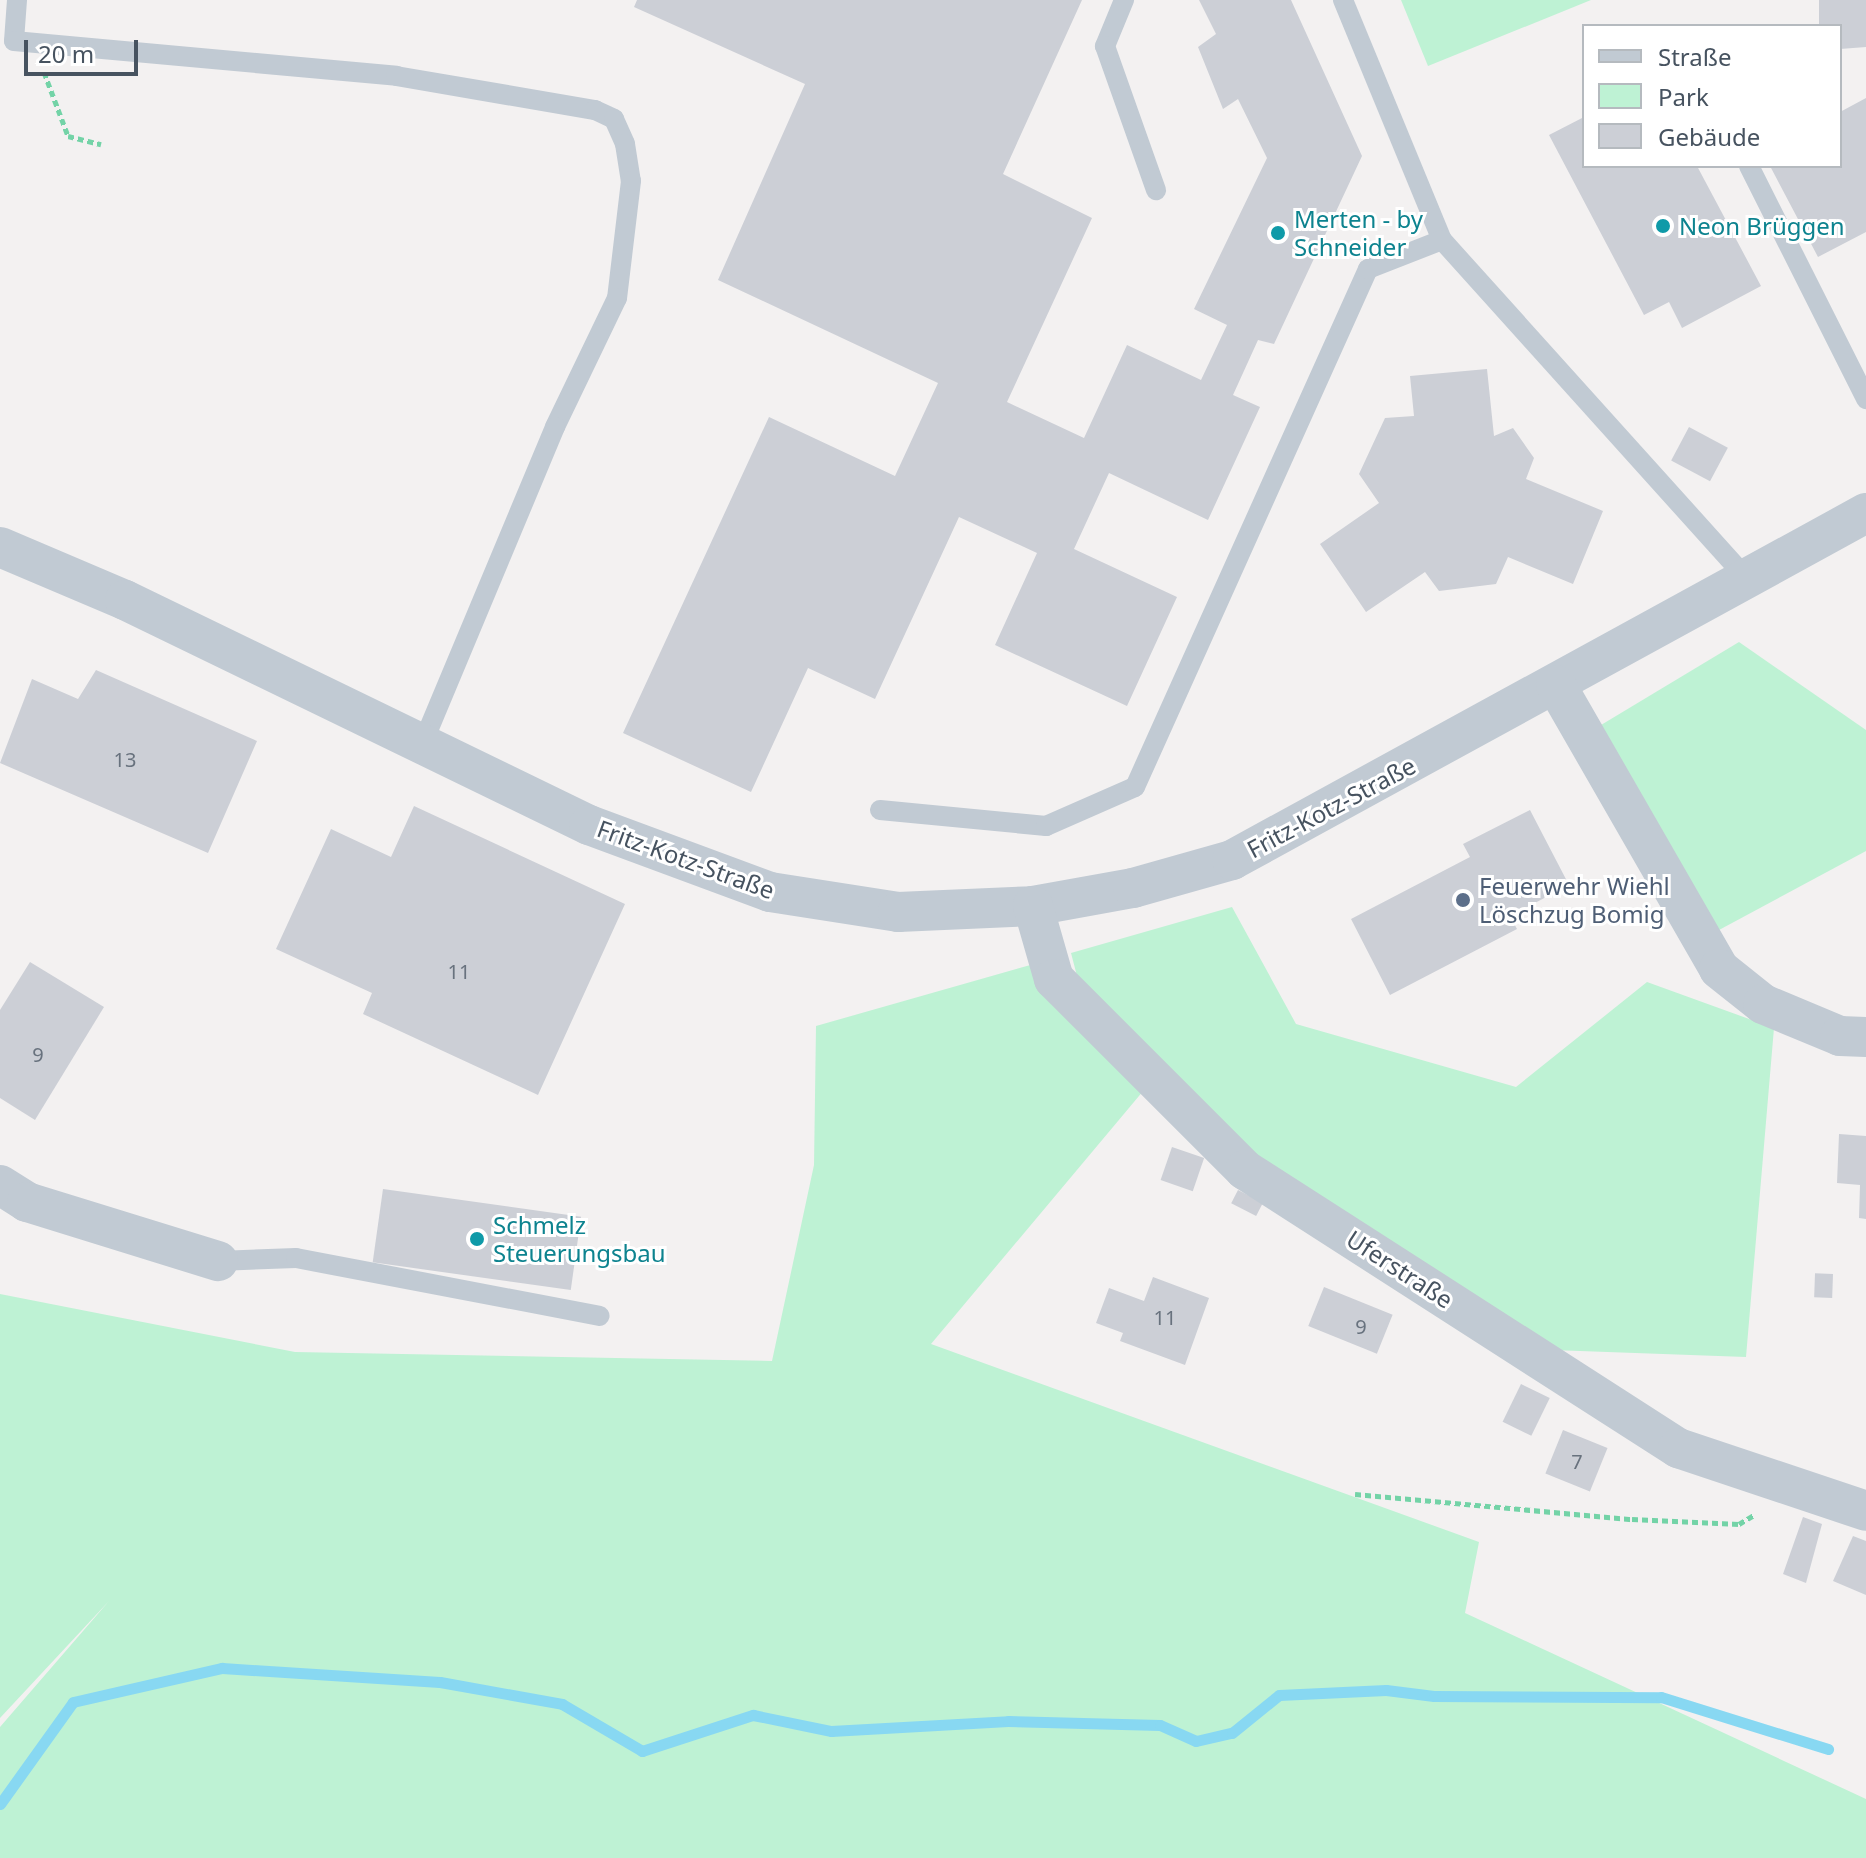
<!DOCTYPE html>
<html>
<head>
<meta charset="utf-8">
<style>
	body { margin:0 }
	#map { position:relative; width:1866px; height:1858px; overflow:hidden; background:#f3f1f1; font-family:"Noto Sans",sans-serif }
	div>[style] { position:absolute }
	.green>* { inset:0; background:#bef2d4 }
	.stream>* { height:11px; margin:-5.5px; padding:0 5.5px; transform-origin:5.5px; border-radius:5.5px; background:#88d8f2 }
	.building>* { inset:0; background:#cccfd6; transform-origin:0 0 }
	.path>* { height:5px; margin-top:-2.5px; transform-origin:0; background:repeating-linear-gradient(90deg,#73d3a7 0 6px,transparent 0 10px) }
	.service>* { height:20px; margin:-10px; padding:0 10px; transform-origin:10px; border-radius:10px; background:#c1cad3 }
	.minor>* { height:40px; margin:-20px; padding:0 20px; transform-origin:20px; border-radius:20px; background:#c1cad3 }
	.dots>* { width:22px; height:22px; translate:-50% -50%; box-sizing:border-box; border:4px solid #fff; border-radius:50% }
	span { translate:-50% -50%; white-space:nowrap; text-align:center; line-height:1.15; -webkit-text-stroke:6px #fff; paint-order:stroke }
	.number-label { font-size:20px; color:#68727e }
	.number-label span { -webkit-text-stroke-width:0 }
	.culture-label { font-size:24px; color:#0d838f }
	.left { translate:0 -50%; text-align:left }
	.street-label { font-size:24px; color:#475360 }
	.service-label { font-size:24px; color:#4e5e75 }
	.legend { position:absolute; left:1582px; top:24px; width:260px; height:144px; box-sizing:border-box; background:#fff; border:2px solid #b5babf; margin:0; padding:10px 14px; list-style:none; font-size:24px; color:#475360 }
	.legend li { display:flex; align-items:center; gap:16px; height:40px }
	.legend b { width:40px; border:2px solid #b5babf }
	.scale { position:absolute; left:24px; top:40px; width:114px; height:36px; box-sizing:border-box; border:4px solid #475360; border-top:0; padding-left:10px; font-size:24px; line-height:28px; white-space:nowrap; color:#475360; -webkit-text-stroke:6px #fff; paint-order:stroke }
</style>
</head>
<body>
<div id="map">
	<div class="green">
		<i style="clip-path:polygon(1401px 0,1591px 0,1428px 66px)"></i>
		<i style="clip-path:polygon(1739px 642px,1866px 730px,1866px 851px,1719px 930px,1601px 725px)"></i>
		<i style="clip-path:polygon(1232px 907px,1296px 1024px,1516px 1087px,1647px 982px,1774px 1028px,1746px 1357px,1552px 1350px,1264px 1164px,1077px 976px,1071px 953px)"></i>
		<i style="clip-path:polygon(1034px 964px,1144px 1090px,931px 1344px,1479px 1542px,1465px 1613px,1866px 1799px,1866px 1858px,0 1858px,0 1727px,109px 1601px,0 1718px,0 1294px,295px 1352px,772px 1361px,814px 1165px,816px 1026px)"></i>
	</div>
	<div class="stream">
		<i style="left:0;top:1804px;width:125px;rotate:-54.4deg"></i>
		<i style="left:73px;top:1702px;width:153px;rotate:-12.9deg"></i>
		<i style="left:222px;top:1668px;width:218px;rotate:3.7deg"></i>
		<i style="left:440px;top:1682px;width:124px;rotate:10.2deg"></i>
		<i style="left:562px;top:1704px;width:93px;rotate:30.4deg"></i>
		<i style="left:642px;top:1751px;width:117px;rotate:-18deg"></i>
		<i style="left:753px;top:1715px;width:80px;rotate:11.6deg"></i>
		<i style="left:831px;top:1731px;width:177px;rotate:-3.2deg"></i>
		<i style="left:1008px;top:1721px;width:152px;rotate:1.5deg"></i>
		<i style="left:1160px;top:1725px;width:39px;rotate:24deg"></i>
		<i style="left:1196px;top:1741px;width:37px;rotate:-13deg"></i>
		<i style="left:1232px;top:1733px;width:60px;rotate:-39deg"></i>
		<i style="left:1279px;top:1695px;width:107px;rotate:-2.7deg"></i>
		<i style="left:1386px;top:1690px;width:48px;rotate:7.1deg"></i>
		<i style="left:1434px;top:1696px;width:227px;rotate:0.3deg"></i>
		<i style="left:1661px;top:1697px;width:175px;rotate:17.3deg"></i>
	</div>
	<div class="building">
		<i style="clip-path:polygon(637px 0,1082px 0,1003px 174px,1092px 218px,1007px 402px,1084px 438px,1127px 345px,1201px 380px,1227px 325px,1194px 309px,1267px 158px,1238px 99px,1223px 109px,1198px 47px,1216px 34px,1199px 0,1291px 0,1362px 156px,1274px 344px,1258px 340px,1233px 395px,1260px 407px,1208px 520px,1109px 473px,1074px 549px,1177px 597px,1127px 706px,995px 645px,1037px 553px,959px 517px,875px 699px,808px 668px,751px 792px,623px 733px,769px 417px,895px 476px,938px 383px,718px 280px,805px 84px,634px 7px)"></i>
		<i style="clip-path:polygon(1819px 0,1866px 0,1866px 47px,1840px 49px,1840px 26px,1819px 26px)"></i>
		<i style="clip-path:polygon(1866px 98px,1866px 232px,1818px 257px,1770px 166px,1840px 166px,1840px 112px)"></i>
		<i style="clip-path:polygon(1584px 117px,1584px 166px,1697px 166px,1761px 286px,1682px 328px,1669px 302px,1644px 315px,1549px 135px)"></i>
		<i style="clip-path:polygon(1487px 369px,1494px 436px,1513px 428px,1534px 458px,1526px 479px,1603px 511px,1573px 584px,1508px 557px,1496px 584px,1439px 591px,1425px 572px,1366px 612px,1320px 544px,1379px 503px,1359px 474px,1385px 418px,1414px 416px,1410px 376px)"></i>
		<i style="left:1689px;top:427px;width:44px;height:38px;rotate:28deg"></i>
		<i style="clip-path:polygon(96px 670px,257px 741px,208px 853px,0 763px,32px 679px,78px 699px)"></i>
		<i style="clip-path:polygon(414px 806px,625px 904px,538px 1095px,363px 1014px,372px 993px,276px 949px,331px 829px,391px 857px)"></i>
		<i style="clip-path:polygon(1530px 810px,1569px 885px,1510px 916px,1517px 929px,1390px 995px,1351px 919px,1470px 857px,1463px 844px)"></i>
		<i style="clip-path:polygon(30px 962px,104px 1007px,35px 1120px,0 1098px,0 1010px)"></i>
		<i style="clip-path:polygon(1839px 1134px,1866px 1136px,1866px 1219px,1859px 1218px,1860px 1185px,1837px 1183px)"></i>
		<i style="left:1172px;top:1147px;width:34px;height:35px;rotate:19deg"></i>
		<i style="left:383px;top:1189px;width:200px;height:74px;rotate:8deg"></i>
		<i style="left:1238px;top:1190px;width:28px;height:15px;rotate:27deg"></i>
		<i style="left:1833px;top:1274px;width:24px;height:18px;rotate:92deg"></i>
		<i style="clip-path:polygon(1153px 1277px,1209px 1298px,1185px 1365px,1120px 1341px,1123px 1333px,1096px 1323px,1109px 1288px,1144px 1301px)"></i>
		<i style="left:1324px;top:1287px;width:74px;height:42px;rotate:22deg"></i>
		<i style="left:1521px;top:1384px;width:32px;height:42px;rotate:26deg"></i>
		<i style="left:1563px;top:1430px;width:48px;height:47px;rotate:22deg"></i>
		<i style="clip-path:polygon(1803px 1517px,1822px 1524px,1806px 1583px,1783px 1574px)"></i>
		<i style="clip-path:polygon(1853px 1536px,1866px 1541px,1866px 1595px,1833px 1581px)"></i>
	</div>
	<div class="path">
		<i style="left:44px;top:72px;width:68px;rotate:69.4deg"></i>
		<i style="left:68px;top:136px;width:34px;rotate:14deg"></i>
		<i style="left:1355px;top:1494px;width:278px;rotate:5.2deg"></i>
		<i style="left:1632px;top:1519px;width:107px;rotate:2.7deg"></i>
		<i style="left:1739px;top:1524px;width:17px;rotate:-31deg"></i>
	</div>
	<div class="service">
		<i style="left:17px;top:0;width:41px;rotate:94.2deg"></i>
		<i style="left:14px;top:41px;width:384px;rotate:5.2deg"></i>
		<i style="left:396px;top:76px;width:202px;rotate:9.7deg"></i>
		<i style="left:595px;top:110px;width:21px;rotate:25deg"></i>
		<i style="left:614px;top:119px;width:27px;rotate:66deg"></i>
		<i style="left:625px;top:144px;width:37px;rotate:81deg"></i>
		<i style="left:631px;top:181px;width:118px;rotate:96.8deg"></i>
		<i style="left:617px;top:298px;width:143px;rotate:115.7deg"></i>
		<i style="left:555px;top:427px;width:345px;rotate:112.7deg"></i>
		<i style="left:1124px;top:0;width:50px;rotate:112.4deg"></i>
		<i style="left:1105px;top:46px;width:153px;rotate:70.5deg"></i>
		<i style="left:1343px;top:0;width:260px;rotate:67.6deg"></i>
		<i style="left:1442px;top:240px;width:455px;rotate:48deg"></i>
		<i style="left:1749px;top:166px;width:261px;rotate:63.3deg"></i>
		<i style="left:880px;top:810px;width:167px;rotate:5.5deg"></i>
		<i style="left:1046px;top:826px;width:97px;rotate:-23.7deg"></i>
		<i style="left:1135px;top:787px;width:568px;rotate:-65.78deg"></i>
		<i style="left:1368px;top:269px;width:79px;rotate:-21.4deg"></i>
		<i style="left:218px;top:1261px;width:78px;rotate:-2.2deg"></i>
		<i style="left:296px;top:1258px;width:309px;rotate:10.8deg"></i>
	</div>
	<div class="minor">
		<i style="left:0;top:547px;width:136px;rotate:23deg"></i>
		<i style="left:125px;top:600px;width:516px;rotate:25.87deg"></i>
		<i style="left:589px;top:825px;width:193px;rotate:20.3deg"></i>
		<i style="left:770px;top:892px;width:130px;rotate:8.9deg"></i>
		<i style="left:898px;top:912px;width:135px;rotate:-2.5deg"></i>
		<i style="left:1033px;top:906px;width:102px;rotate:-10.2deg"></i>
		<i style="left:1133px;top:888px;width:103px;rotate:-15.8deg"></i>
		<i style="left:1232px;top:860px;width:723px;rotate:-28.69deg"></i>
		<i style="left:1556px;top:685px;width:327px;rotate:60.1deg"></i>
		<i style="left:1719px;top:969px;width:56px;rotate:38.5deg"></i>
		<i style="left:1763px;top:1004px;width:83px;rotate:22.6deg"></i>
		<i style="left:1840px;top:1036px;width:26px;rotate:2deg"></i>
		<i style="left:1033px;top:906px;width:76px;rotate:74deg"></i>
		<i style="left:1054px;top:979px;width:270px;rotate:45deg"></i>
		<i style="left:1245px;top:1170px;width:515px;rotate:32.7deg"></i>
		<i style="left:1678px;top:1448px;width:198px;rotate:18.5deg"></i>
		<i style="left:0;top:1185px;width:32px;rotate:32deg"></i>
		<i style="left:27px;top:1202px;width:200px;rotate:17.2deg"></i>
	</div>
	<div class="dots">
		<i style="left:1663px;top:226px;background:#0f9aa8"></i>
		<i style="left:1278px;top:233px;background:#0f9aa8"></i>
		<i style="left:1463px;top:900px;background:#5c6f8a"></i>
		<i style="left:477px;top:1239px;background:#0f9aa8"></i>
	</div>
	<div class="number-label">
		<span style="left:125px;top:759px">13</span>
		<span style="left:459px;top:971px">11</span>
		<span style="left:38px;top:1054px">9</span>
		<span style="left:1165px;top:1317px">11</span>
		<span style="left:1361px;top:1326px">9</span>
		<span style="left:1577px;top:1461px">7</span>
	</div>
	<div class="culture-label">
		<span class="left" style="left:1294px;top:233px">Merten - by<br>Schneider</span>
		<span class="left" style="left:1679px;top:226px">Neon Brüggen</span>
		<span class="left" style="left:493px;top:1239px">Schmelz<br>Steuerungsbau</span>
	</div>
	<div class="street-label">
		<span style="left:1331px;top:807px;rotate:-28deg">Fritz-Kotz-Straße</span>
		<span style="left:686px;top:859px;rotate:20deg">Fritz-Kotz-Straße</span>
		<span style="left:1400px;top:1269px;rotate:33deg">Uferstraße</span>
	</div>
	<div class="service-label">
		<span class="left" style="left:1479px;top:900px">Feuerwehr Wiehl<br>Löschzug Bomig</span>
	</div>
	<ul class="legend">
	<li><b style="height:10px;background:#c1cad3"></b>Straße</li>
	<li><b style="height:22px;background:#bef2d4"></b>Park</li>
	<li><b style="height:22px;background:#cccfd6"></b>Gebäude</li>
	</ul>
	<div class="scale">20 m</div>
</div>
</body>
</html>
